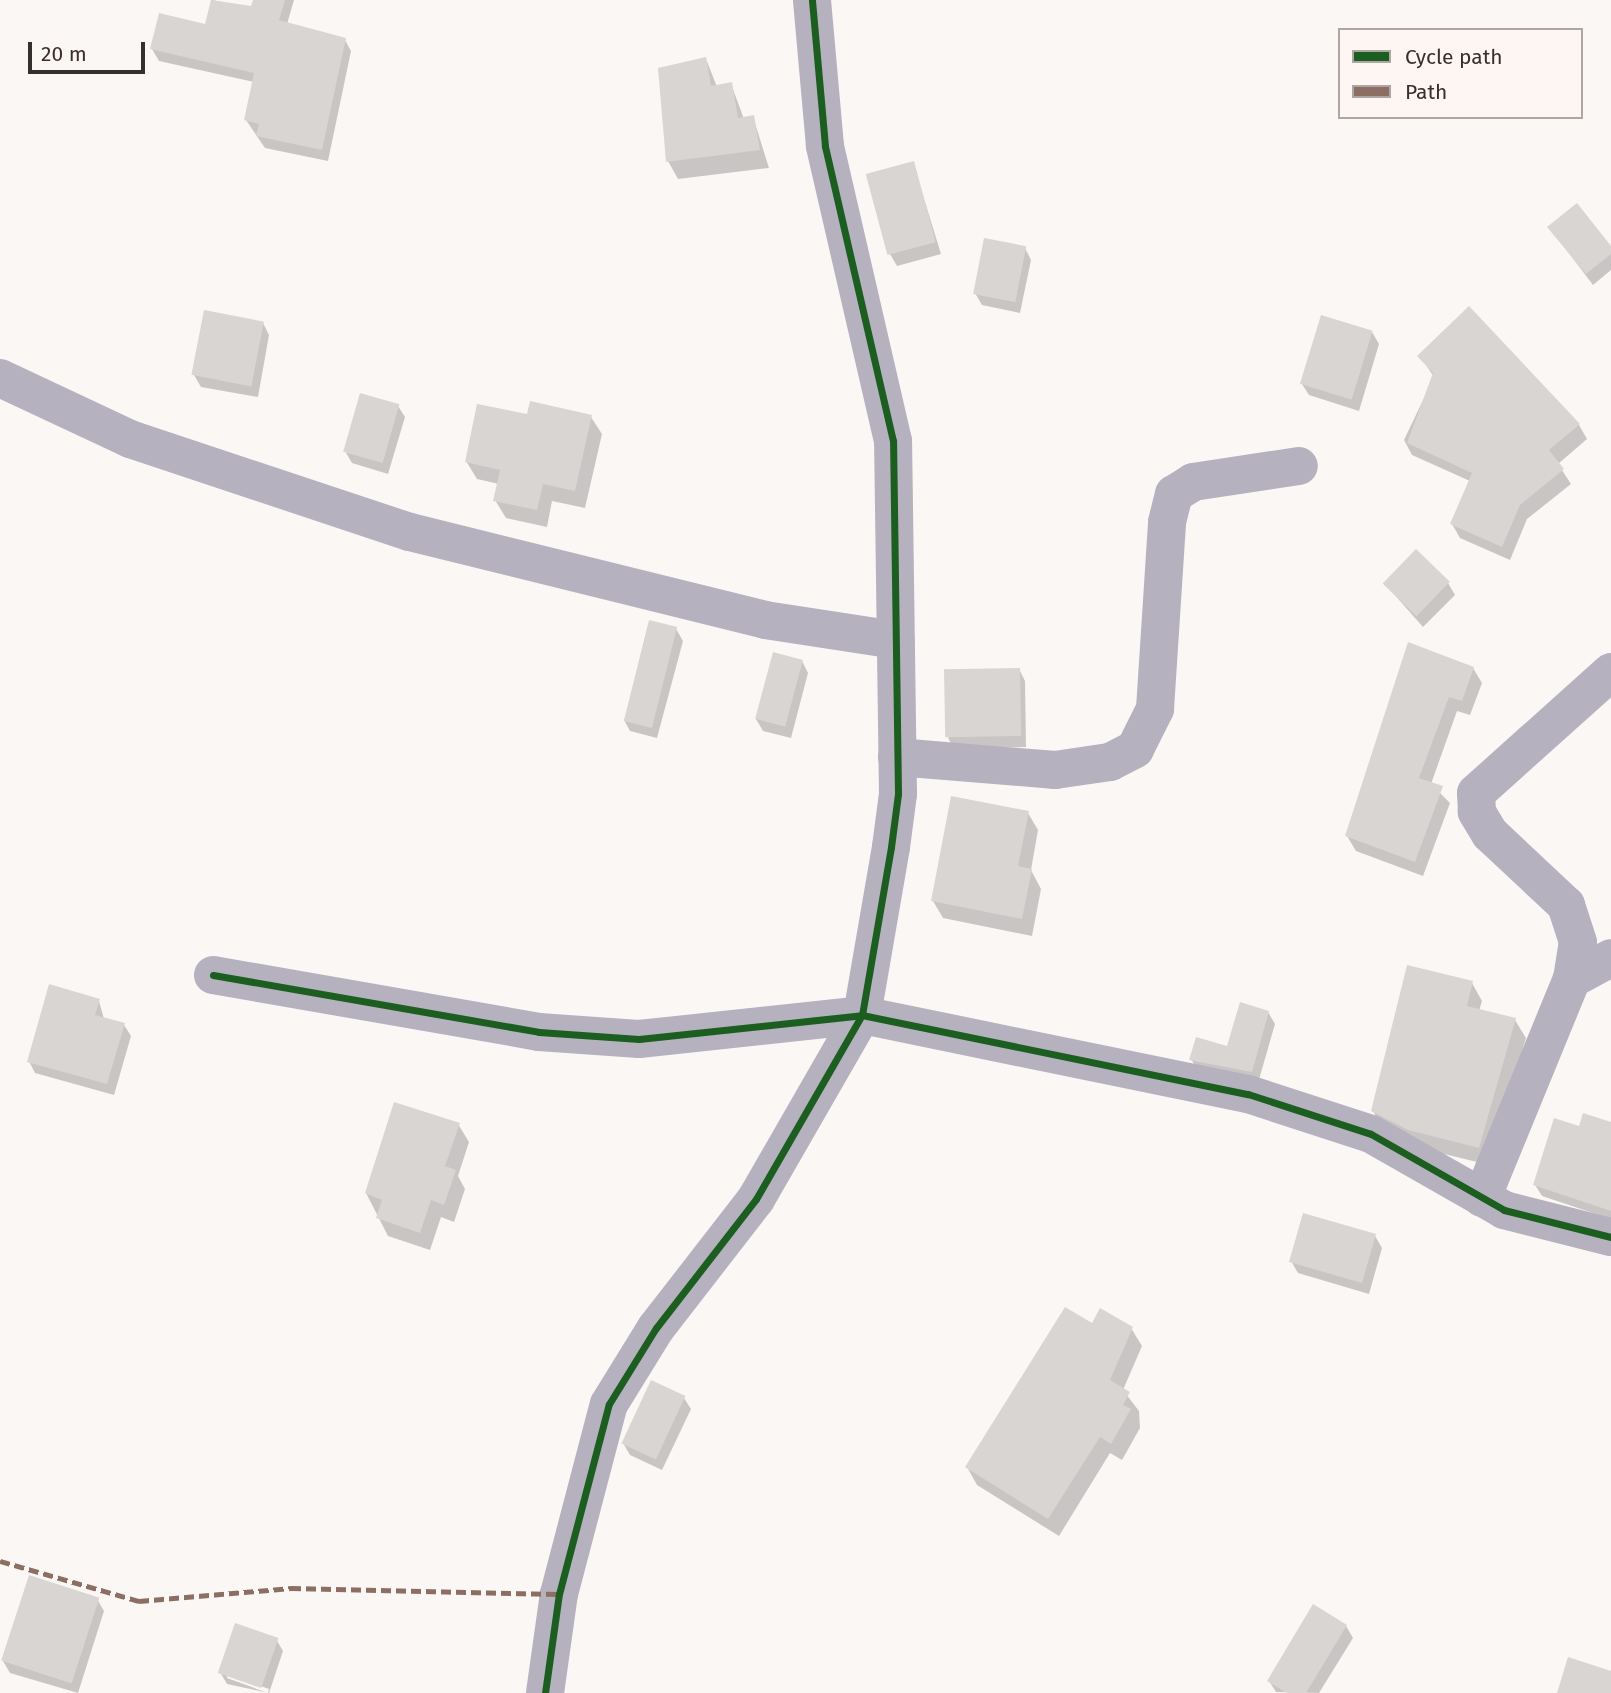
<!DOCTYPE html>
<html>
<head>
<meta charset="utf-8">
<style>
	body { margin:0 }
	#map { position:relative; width:1611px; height:1693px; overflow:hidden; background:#fbf7f5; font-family:"Fira Sans",sans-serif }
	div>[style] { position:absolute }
	.shadow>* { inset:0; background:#0003 }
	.building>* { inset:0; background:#d8d5d3; transform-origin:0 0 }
	.minor>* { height:38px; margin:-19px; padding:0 19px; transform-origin:19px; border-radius:19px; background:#b5b1bf }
	.quiet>* { height:5px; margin-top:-2.5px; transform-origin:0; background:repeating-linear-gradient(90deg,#8d6e63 0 10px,transparent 0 15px) }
	.cycleway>* { height:7px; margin:-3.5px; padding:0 3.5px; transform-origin:3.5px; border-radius:3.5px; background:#1b5e20 }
	span { translate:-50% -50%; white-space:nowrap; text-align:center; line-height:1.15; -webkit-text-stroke:6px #fdf6f3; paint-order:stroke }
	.legend { position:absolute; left:1338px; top:28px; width:245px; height:91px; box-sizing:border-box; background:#fdf6f3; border:2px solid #aca7a5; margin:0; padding:9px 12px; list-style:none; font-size:21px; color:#33302f }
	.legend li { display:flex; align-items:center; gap:14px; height:35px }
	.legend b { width:35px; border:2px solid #aca7a5 }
	.scale { position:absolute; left:28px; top:42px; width:117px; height:32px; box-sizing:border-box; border:4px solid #33302f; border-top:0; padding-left:9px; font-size:21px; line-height:24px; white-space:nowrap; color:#33302f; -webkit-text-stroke:5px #fdf6f3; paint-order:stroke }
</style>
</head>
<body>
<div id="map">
	<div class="shadow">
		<i style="clip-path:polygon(212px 0,252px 8px,254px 0,294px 0,287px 24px,345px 40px,351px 51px,328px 161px,265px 148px,246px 120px,254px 82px,159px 61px,152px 49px,207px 26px)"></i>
		<i style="clip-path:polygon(706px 59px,717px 87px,731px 84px,744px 119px,753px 117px,769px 168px,678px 179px,668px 161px)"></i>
		<i style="clip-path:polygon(913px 163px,941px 254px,897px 266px,890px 254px)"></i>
		<i style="clip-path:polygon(1550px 228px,1611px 249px,1611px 270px,1593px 285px)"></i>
		<i style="clip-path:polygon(1025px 248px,1031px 260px,1020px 313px,982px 305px,975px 293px)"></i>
		<i style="clip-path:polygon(263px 323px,269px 335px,258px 397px,201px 387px,194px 375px)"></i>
		<i style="clip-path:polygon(1372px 332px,1379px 344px,1359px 411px,1309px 395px,1302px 384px)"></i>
		<i style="clip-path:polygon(1420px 356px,1579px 425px,1587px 439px,1558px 464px,1571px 484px,1527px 519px,1510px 560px,1460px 538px,1452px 524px,1470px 481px,1412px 455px,1404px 440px,1434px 377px)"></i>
		<i style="clip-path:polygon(398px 406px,405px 417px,388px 474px,352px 463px,345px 451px)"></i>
		<i style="clip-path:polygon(528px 416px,591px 417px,602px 434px,585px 508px,552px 501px,547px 527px,506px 518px,495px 500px,499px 484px,477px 479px,466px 461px)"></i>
		<i style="clip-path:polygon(1448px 583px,1455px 595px,1423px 627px,1385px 584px)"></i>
		<i style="clip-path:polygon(676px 629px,683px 641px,657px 738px,630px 731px,624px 720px)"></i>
		<i style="clip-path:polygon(1409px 644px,1473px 668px,1482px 683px,1470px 715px,1457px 711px,1431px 784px,1450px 803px,1423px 876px,1356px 851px,1347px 836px)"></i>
		<i style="clip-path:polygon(802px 661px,808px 673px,791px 738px,763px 731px,756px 719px)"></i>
		<i style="clip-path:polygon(1019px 669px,1025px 681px,1026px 747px,954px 749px,948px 738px)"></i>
		<i style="clip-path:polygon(1028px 813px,1038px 830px,1031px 870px,1041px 889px,1032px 936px,943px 918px,933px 901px)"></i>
		<i style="clip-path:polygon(1472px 983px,1482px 1001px,1479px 1011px,1515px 1020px,1526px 1038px,1489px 1165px,1420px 1148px,1383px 1129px,1373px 1111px)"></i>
		<i style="clip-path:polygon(99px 1001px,104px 1019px,124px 1025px,131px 1036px,114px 1095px,35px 1073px,29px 1061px)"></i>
		<i style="clip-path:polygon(1268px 1012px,1275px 1024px,1258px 1083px,1198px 1071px,1191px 1059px,1228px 1048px)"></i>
		<i style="clip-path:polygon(458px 1124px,469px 1142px,458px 1176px,465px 1189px,454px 1222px,441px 1217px,430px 1250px,388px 1236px,366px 1193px)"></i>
		<i style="clip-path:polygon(1611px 1124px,1611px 1219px,1542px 1196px,1535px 1185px)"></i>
		<i style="clip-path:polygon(1375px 1236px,1382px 1248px,1369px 1294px,1298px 1273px,1291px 1261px)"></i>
		<i style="clip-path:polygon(1092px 1325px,1131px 1328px,1142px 1346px,1123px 1390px,1139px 1411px,1140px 1428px,1122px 1460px,1110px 1453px,1059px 1536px,977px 1485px,967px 1467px)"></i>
		<i style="clip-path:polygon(684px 1398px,691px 1409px,662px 1470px,630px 1455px,623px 1443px)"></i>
		<i style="clip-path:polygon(97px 1599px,104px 1611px,78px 1693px,10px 1673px,3px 1661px)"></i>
		<i style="clip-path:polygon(1346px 1626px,1353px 1638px,1319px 1693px,1276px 1692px,1269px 1681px)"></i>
		<i style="clip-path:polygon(evenodd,276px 1639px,283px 1651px,269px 1693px,227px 1684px,220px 1672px,276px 1639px,227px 1674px,269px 1689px,268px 1693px,227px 1678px,227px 1674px)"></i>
	</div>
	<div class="building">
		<i style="clip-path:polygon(211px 0,251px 6px,253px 0,285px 0,279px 20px,346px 38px,322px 150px,256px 136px,259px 124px,244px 120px,254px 73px,150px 49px,159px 13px,205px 24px)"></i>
		<i style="clip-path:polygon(706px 57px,711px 86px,732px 82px,738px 118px,754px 115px,760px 150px,666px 162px,658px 68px)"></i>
		<i style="left:914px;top:161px;width:84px;height:50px;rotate:75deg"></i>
		<i style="clip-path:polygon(1577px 203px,1611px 246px,1611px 254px,1586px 274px,1547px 227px)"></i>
		<i style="left:984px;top:238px;width:43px;height:57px;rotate:11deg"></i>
		<i style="clip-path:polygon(1469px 306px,1580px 424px,1549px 450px,1564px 469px,1520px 505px,1502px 547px,1450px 524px,1472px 473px,1407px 443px,1433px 373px,1417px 356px)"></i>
		<i style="left:204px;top:310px;width:61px;height:66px;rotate:11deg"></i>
		<i style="left:1321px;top:315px;width:54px;height:72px;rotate:17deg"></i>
		<i style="left:360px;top:393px;width:41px;height:61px;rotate:16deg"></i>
		<i style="clip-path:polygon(530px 401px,592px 415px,575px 491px,543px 484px,537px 510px,493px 501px,500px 470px,465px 462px,477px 404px,527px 414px)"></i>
		<i style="left:1416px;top:549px;width:47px;height:48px;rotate:44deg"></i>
		<i style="left:649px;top:620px;width:29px;height:104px;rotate:14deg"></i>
		<i style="clip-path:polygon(1408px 642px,1474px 667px,1462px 701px,1449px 697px,1419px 778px,1443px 786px,1415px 862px,1345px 836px)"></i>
		<i style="left:773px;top:652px;width:31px;height:69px;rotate:15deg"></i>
		<i style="left:1020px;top:668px;width:68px;height:76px;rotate:89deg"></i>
		<i style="clip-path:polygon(951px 796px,1029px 811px,1018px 866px,1032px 869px,1022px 919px,931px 901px)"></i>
		<i style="clip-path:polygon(1407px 965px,1473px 981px,1467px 1006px,1516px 1018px,1479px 1148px,1408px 1130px,1371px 1111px)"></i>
		<i style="clip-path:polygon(49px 984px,100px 999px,95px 1015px,125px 1023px,107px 1084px,27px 1062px)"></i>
		<i style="clip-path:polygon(1240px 1002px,1269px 1011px,1252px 1072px,1189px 1060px,1196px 1037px,1227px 1046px)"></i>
		<i style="clip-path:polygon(394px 1102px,460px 1123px,445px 1166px,456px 1170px,444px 1205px,431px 1200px,420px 1233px,376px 1218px,382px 1200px,365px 1193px)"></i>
		<i style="clip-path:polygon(1583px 1113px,1611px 1122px,1611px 1211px,1533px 1185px,1554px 1118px,1579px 1126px)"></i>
		<i style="left:1303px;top:1213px;width:76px;height:51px;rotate:16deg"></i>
		<i style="clip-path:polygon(1065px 1307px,1092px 1323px,1100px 1308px,1133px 1327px,1110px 1380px,1130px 1392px,1123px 1405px,1131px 1409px,1111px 1444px,1100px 1437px,1048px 1519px,965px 1467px)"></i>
		<i style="left:651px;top:1380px;width:38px;height:70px;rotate:25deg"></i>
		<i style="left:29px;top:1575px;width:74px;height:90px;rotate:18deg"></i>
		<i style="clip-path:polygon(1313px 1604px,1347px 1625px,1306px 1693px,1287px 1693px,1267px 1681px)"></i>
		<i style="left:235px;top:1623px;width:46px;height:53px;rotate:19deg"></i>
		<i style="clip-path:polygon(1568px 1657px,1611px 1671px,1611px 1693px,1557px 1693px)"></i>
	</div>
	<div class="minor">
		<i style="left:0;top:378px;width:144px;rotate:25.1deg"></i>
		<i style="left:130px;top:439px;width:295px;rotate:18.4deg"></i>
		<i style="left:410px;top:532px;width:366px;rotate:13.9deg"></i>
		<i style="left:765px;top:620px;width:132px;rotate:8.7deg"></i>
		<i style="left:897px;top:757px;width:159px;rotate:4.7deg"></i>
		<i style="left:1055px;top:770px;width:56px;rotate:-8.3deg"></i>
		<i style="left:1110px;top:762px;width:28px;rotate:-27deg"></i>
		<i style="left:1135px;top:749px;width:45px;rotate:-63.4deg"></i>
		<i style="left:1155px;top:709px;width:187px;rotate:-86.3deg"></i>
		<i style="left:1167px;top:522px;width:29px;rotate:-76deg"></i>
		<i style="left:1174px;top:494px;width:22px;rotate:-32deg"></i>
		<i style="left:1193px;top:482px;width:107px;rotate:-8.6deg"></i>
		<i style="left:213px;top:975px;width:331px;rotate:9.9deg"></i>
		<i style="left:539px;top:1032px;width:100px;rotate:4deg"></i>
		<i style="left:639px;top:1039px;width:224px;rotate:-6.1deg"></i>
		<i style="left:862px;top:1015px;width:394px;rotate:11.6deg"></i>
		<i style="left:1248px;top:1094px;width:129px;rotate:18deg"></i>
		<i style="left:1371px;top:1134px;width:153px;rotate:29.7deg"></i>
		<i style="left:1504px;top:1210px;width:110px;rotate:14.2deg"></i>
		<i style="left:1572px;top:979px;width:44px;rotate:-28.3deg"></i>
		<i style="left:1482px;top:1198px;width:237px;rotate:-67.7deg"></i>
		<i style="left:1572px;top:979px;width:37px;rotate:-81deg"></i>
		<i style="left:1578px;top:942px;width:39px;rotate:-108deg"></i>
		<i style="left:1566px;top:905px;width:104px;rotate:-136.9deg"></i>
		<i style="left:1490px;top:834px;width:26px;rotate:-121deg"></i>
		<i style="left:1477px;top:812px;width:19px;rotate:-93deg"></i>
		<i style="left:1476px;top:793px;width:181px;rotate:-41.9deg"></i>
		<i style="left:545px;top:1693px;width:100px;rotate:-82deg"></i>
		<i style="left:559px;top:1594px;width:196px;rotate:-75.3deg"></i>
		<i style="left:609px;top:1404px;width:89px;rotate:-58.3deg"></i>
		<i style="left:656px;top:1328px;width:163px;rotate:-52.2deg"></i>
		<i style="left:756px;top:1199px;width:212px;rotate:-60.1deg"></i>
		<i style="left:862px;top:1015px;width:170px;rotate:-80.2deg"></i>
		<i style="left:891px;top:847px;width:53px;rotate:-82.5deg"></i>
		<i style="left:898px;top:794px;width:353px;rotate:-90.8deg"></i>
		<i style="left:893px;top:441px;width:303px;rotate:-103deg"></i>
		<i style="left:825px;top:146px;width:147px;rotate:-95.1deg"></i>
	</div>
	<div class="quiet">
		<i style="left:0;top:1561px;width:145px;rotate:16.1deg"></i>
		<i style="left:139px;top:1601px;width:153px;rotate:-4.9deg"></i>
		<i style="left:291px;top:1588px;width:268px;rotate:1.3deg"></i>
	</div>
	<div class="cycleway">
		<i style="left:213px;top:975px;width:331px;rotate:9.9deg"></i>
		<i style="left:539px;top:1032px;width:100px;rotate:4deg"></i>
		<i style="left:639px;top:1039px;width:224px;rotate:-6.1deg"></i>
		<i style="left:862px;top:1015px;width:394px;rotate:11.6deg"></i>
		<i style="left:1248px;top:1094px;width:129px;rotate:18deg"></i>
		<i style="left:1371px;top:1134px;width:153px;rotate:29.7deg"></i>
		<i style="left:1504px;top:1210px;width:110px;rotate:14.2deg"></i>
		<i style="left:545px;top:1693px;width:100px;rotate:-82deg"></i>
		<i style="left:559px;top:1594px;width:196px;rotate:-75.3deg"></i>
		<i style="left:609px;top:1404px;width:89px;rotate:-58.3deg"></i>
		<i style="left:656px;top:1328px;width:163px;rotate:-52.2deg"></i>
		<i style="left:756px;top:1199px;width:212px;rotate:-60.1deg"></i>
		<i style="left:862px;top:1015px;width:170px;rotate:-80.2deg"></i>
		<i style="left:891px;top:847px;width:53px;rotate:-82.5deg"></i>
		<i style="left:898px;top:794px;width:353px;rotate:-90.8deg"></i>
		<i style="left:893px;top:441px;width:303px;rotate:-103deg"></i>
		<i style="left:825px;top:146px;width:147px;rotate:-95.1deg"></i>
	</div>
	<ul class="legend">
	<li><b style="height:9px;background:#1b5e20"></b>Cycle path</li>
	<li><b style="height:9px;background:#8d6e63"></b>Path</li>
	</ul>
	<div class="scale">20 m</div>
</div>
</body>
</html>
